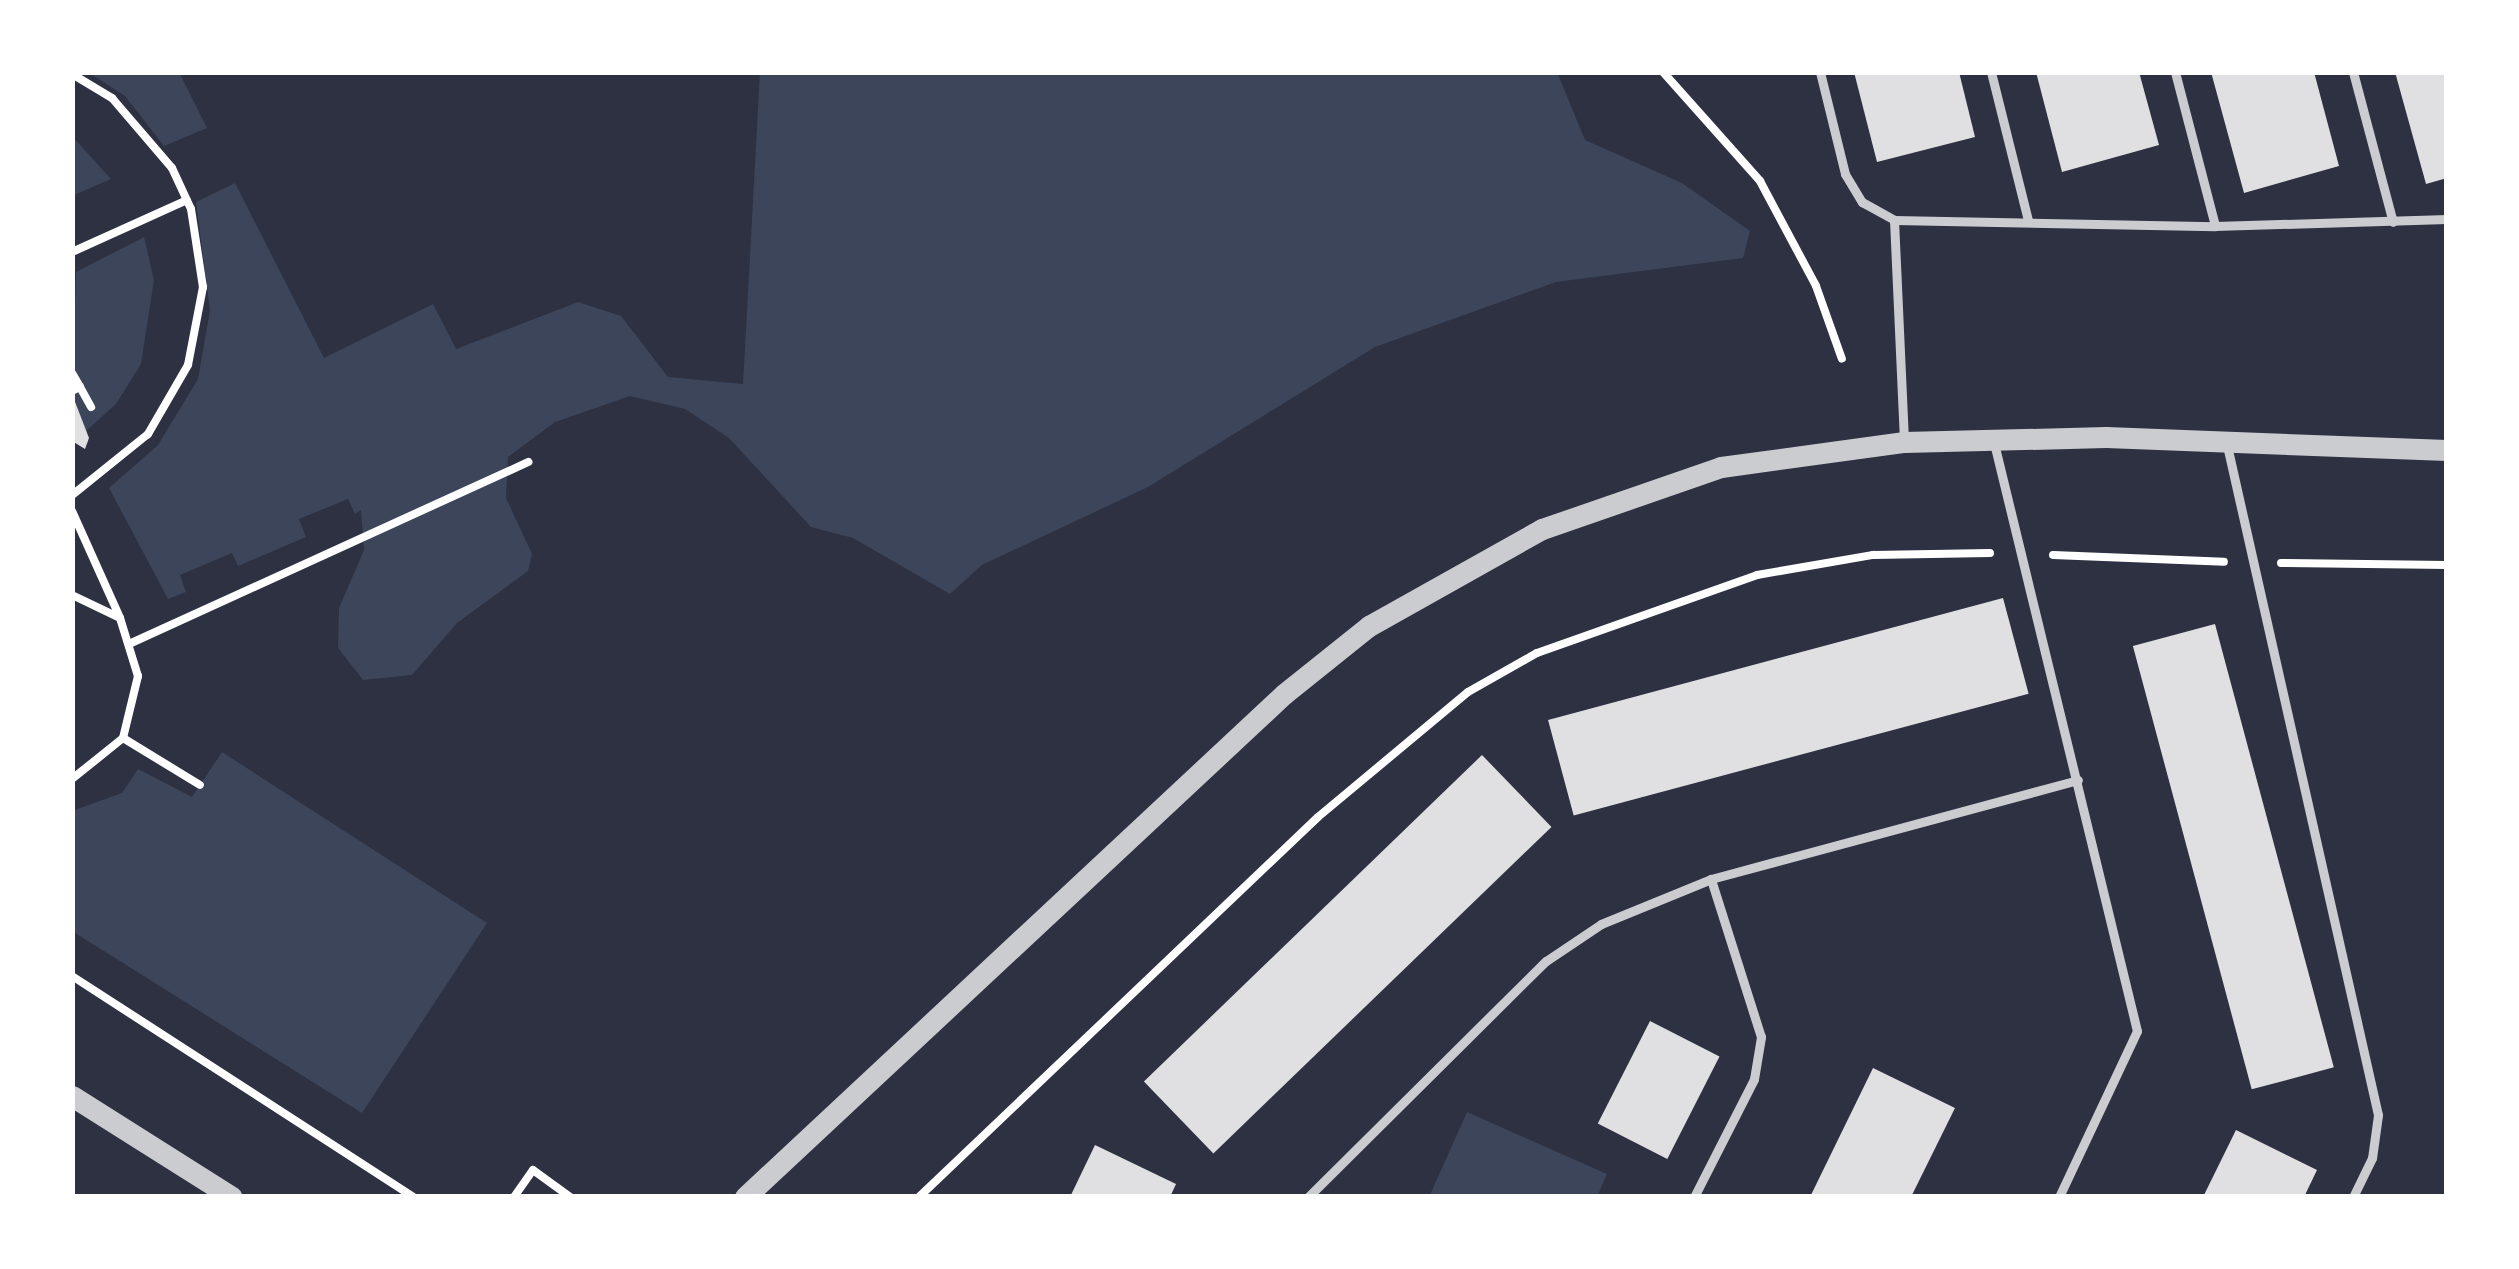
<!DOCTYPE html>
<html>
<head>
<meta charset="utf-8">
<style>
	body { margin:0 }
	#map { position:relative; width:2519px; height:1269px; overflow:hidden; background:#2d3142; font-family:"Fira Sans Condensed",sans-serif }
	div>[style] { position:absolute }
	.green>* { inset:0; background:#3c4559 }
	.building>* { inset:0; background:#e0e0e3; transform-origin:0 0 }
	.path>* { height:8px; margin:-4px; padding:0 4px; transform-origin:4px; border-radius:4px; background:#fff }
	.service>* { height:9px; margin:-4.5px; padding:0 4.5px; transform-origin:4.5px; border-radius:4.5px; background:#caccd0 }
	.tertiary>* { height:21px; margin:-10.5px; padding:0 10.5px; transform-origin:10.5px; border-radius:10.5px; background:#caccd0 }
	span { translate:-50% -50%; white-space:nowrap; text-align:center; line-height:1.15; -webkit-text-stroke:9px #fff; paint-order:stroke }
	.frame { position:absolute; inset:0; border:75px solid #fff; pointer-events:none }
</style>
</head>
<body>
<div id="map">
	<div class="green">
		<i style="clip-path:polygon(88px 72px,179px 72px,207px 128px,164px 146px,125px 96px)"></i>
		<i style="clip-path:polygon(760px 72px,1557px 72px,1585px 140px,1682px 183px,1750px 231px,1743px 258px,1556px 282px,1375px 347px,1148px 487px,982px 565px,950px 594px,853px 538px,811px 527px,729px 438px,685px 409px,630px 396px,555px 422px,508px 457px,506px 498px,532px 554px,528px 571px,457px 623px,412px 675px,363px 680px,338px 648px,339px 608px,364px 550px,361px 510px,355px 514px,348px 499px,299px 519px,306px 537px,238px 566px,232px 553px,180px 575px,186px 592px,168px 599px,109px 488px,158px 445px,198px 379px,210px 310px,196px 202px,235px 183px,324px 358px,433px 304px,456px 349px,578px 302px,621px 316px,668px 377px,743px 384px)"></i>
		<i style="clip-path:polygon(72px 136px,111px 179px,72px 196px)"></i>
		<i style="clip-path:polygon(144px 237px,154px 280px,141px 364px,116px 404px,84px 433px,72px 413px,76px 272px)"></i>
		<i style="clip-path:polygon(222px 752px,487px 923px,362px 1113px,72px 931px,72px 811px,122px 793px,138px 769px,192px 797px)"></i>
		<i style="clip-path:polygon(1467px 1112px,1607px 1174px,1597px 1197px,1429px 1197px)"></i>
	</div>
	<div class="building">
		<i style="clip-path:polygon(1854px 72px,1959px 72px,1975px 137px,1877px 162px)"></i>
		<i style="clip-path:polygon(2036px 72px,2139px 72px,2159px 145px,2062px 172px)"></i>
		<i style="clip-path:polygon(2211px 72px,2314px 72px,2339px 166px,2244px 193px)"></i>
		<i style="clip-path:polygon(2395px 72px,2447px 72px,2447px 178px,2426px 184px)"></i>
		<i style="clip-path:polygon(72px 394px,89px 438px,85px 449px,72px 441px)"></i>
		<i style="left:2003px;top:598px;width:99px;height:471px;rotate:75deg"></i>
		<i style="left:2215px;top:624px;width:459px;height:85px;rotate:75deg"></i>
		<i style="left:1482px;top:755px;width:100px;height:470px;rotate:46deg"></i>
		<i style="left:1650px;top:1021px;width:78px;height:115px;rotate:27deg"></i>
		<i style="clip-path:polygon(1873px 1068px,1955px 1108px,1911px 1197px,1810px 1197px)"></i>
		<i style="clip-path:polygon(2236px 1130px,2317px 1170px,2304px 1197px,2203px 1197px)"></i>
		<i style="clip-path:polygon(1095px 1145px,1176px 1184px,1170px 1197px,1070px 1197px)"></i>
	</div>
	<div class="path">
		<i style="left:1663px;top:72px;width:146px;rotate:48.3deg"></i>
		<i style="left:1760px;top:181px;width:119px;rotate:61.9deg"></i>
		<i style="left:1816px;top:286px;width:77px;rotate:70.4deg"></i>
		<i style="left:72px;top:74px;width:47px;rotate:31deg"></i>
		<i style="left:112px;top:98px;width:92px;rotate:49.4deg"></i>
		<i style="left:172px;top:168px;width:45px;rotate:65.1deg"></i>
		<i style="left:191px;top:209px;width:79px;rotate:81.3deg"></i>
		<i style="left:203px;top:287px;width:79px;rotate:100.9deg"></i>
		<i style="left:188px;top:365px;width:80px;rotate:120.1deg"></i>
		<i style="left:148px;top:434px;width:97px;rotate:141.2deg"></i>
		<i style="left:72px;top:252px;width:126px;rotate:-24.3deg"></i>
		<i style="left:72px;top:373px;width:16px;rotate:60deg"></i>
		<i style="left:72px;top:391px;width:9px;rotate:-27deg"></i>
		<i style="left:80px;top:387px;width:23px;rotate:61deg"></i>
		<i style="left:72px;top:511px;width:117px;rotate:65.8deg"></i>
		<i style="left:2053px;top:555px;width:171px;rotate:2.3deg"></i>
		<i style="left:2281px;top:563px;width:166px;rotate:0.7deg"></i>
		<i style="left:72px;top:595px;width:53px;rotate:25.6deg"></i>
		<i style="left:120px;top:618px;width:61px;rotate:72.8deg"></i>
		<i style="left:138px;top:676px;width:64px;rotate:103.6deg"></i>
		<i style="left:123px;top:738px;width:65px;rotate:141.2deg"></i>
		<i style="left:129px;top:644px;width:439px;rotate:-24.5deg"></i>
		<i style="left:123px;top:738px;width:90px;rotate:31.4deg"></i>
		<i style="left:72px;top:976px;width:406px;rotate:32.9deg"></i>
		<i style="left:514px;top:1197px;width:33px;rotate:-55deg"></i>
		<i style="left:533px;top:1170px;width:46px;rotate:36.1deg"></i>
		<i style="left:919px;top:1197px;width:551px;rotate:-43.6deg"></i>
		<i style="left:1318px;top:817px;width:195px;rotate:-39.8deg"></i>
		<i style="left:1468px;top:692px;width:79px;rotate:-29.5deg"></i>
		<i style="left:1537px;top:653px;width:233px;rotate:-19.5deg"></i>
		<i style="left:1757px;top:575px;width:118px;rotate:-9.8deg"></i>
		<i style="left:1873px;top:555px;width:117px;rotate:-1deg"></i>
	</div>
	<div class="service">
		<i style="left:1820px;top:72px;width:105px;rotate:76.2deg"></i>
		<i style="left:1845px;top:174px;width:33px;rotate:59deg"></i>
		<i style="left:1862px;top:202px;width:37px;rotate:29deg"></i>
		<i style="left:1894px;top:220px;width:321px;rotate:1.1deg"></i>
		<i style="left:2215px;top:226px;width:232px;rotate:-1.7deg"></i>
		<i style="left:1991px;top:72px;width:153px;rotate:76deg"></i>
		<i style="left:2175px;top:72px;width:159px;rotate:75.4deg"></i>
		<i style="left:2353px;top:72px;width:155px;rotate:75.1deg"></i>
		<i style="left:1894px;top:220px;width:222px;rotate:87.4deg"></i>
		<i style="left:2226px;top:441px;width:691px;rotate:77.29deg"></i>
		<i style="left:2378px;top:1115px;width:43px;rotate:97.9deg"></i>
		<i style="left:2372px;top:1158px;width:43px;rotate:116deg"></i>
		<i style="left:1994px;top:443px;width:605px;rotate:76.33deg"></i>
		<i style="left:2137px;top:1031px;width:183px;rotate:115.2deg"></i>
		<i style="left:1308px;top:1197px;width:335px;rotate:-44.8deg"></i>
		<i style="left:1546px;top:961px;width:66px;rotate:-33.9deg"></i>
		<i style="left:1601px;top:924px;width:119px;rotate:-22.2deg"></i>
		<i style="left:1711px;top:879px;width:380px;rotate:-15.1deg"></i>
		<i style="left:1694px;top:1197px;width:132px;rotate:-63deg"></i>
		<i style="left:1754px;top:1079px;width:43px;rotate:-80.5deg"></i>
		<i style="left:1761px;top:1037px;width:166px;rotate:-107.6deg"></i>
	</div>
	<div class="tertiary">
		<i style="left:72px;top:1096px;width:189px;rotate:32.3deg"></i>
		<i style="left:745px;top:1197px;width:737px;rotate:-43.02deg"></i>
		<i style="left:1284px;top:694px;width:109px;rotate:-38.7deg"></i>
		<i style="left:1369px;top:626px;width:198px;rotate:-29.3deg"></i>
		<i style="left:1542px;top:529px;width:189px;rotate:-19.1deg"></i>
		<i style="left:1721px;top:467px;width:185px;rotate:-7.8deg"></i>
		<i style="left:1904px;top:442px;width:202px;rotate:-1.4deg"></i>
		<i style="left:2106px;top:437px;width:341px;rotate:2.2deg"></i>
	</div>
	<div class="frame"></div>
</div>
</body>
</html>
